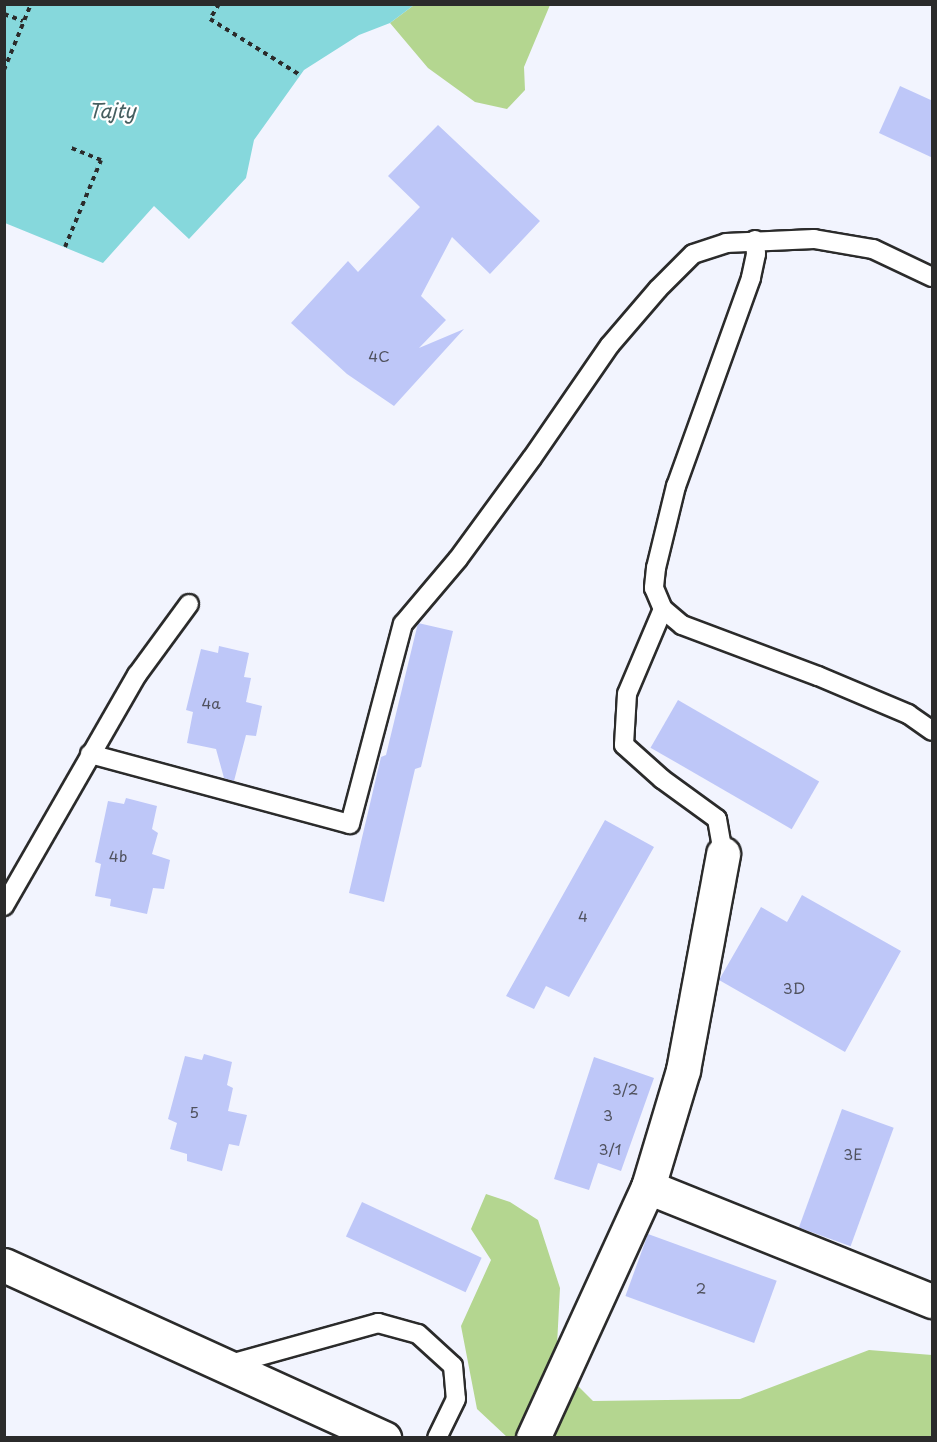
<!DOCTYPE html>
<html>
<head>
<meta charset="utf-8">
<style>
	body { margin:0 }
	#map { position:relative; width:937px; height:1442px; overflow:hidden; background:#f2f4fe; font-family:"Playpen Sans",sans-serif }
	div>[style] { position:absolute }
	.green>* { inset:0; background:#b4d690 }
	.water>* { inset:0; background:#86d8dc }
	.building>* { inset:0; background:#bec7f8; transform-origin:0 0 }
	.path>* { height:4px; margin-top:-2px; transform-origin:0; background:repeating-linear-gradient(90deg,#2b2b2b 0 4.5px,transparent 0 9px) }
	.roads { filter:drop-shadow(2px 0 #2b2b2b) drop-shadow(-2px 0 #2b2b2b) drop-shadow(0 2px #2b2b2b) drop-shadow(0 -2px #2b2b2b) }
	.lane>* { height:18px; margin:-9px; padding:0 9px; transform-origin:9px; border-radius:9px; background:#fff }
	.street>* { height:33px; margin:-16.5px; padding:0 16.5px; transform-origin:16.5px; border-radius:16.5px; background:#fff }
	.secondary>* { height:33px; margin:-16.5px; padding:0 16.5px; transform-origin:16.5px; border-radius:16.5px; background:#fff }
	span { translate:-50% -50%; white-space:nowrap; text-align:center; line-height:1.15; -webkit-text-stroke:4.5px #fff; paint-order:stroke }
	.number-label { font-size:15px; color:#50525e }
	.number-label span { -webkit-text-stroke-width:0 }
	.water-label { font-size:20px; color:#465f60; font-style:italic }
	.frame { position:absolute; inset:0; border:6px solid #2b2b2b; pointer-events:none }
</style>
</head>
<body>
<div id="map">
	<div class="green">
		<i style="clip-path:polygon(414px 5px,550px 5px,524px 67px,525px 90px,507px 109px,475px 102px,428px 68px,390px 23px)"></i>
		<i style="clip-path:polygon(486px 1194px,510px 1202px,538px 1220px,560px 1288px,556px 1364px,593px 1401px,740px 1399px,869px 1350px,932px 1355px,932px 1437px,507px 1437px,477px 1409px,461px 1326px,491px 1260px,471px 1229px)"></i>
	</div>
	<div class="water">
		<i style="clip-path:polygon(4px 5px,5px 4px,414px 5px,390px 23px,359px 35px,304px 70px,254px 140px,246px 178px,189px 239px,154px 206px,103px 263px,5px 223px)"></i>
	</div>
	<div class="building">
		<i style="clip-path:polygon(900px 86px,933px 101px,933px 158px,879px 133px)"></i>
		<i style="clip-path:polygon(438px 125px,540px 221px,490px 274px,452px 237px,421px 296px,446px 320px,419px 348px,464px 329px,394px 406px,347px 374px,291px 323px,348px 261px,358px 272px,420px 207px,388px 176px)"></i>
		<i style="clip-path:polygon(418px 623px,453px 631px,421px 767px,415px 769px,384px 902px,349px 893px,381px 757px,386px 755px)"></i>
		<i style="clip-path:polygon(219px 646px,249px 653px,244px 677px,251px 678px,246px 702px,262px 706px,256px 736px,246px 735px,234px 781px,224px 778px,216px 749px,187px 743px,193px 712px,186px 710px,201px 649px,218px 653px)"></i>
		<i style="left:678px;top:700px;width:163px;height:55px;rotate:30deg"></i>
		<i style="clip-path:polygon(126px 798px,157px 806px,152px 829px,158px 833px,152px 854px,170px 860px,164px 889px,153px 888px,147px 914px,110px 906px,111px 899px,95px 896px,101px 864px,95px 862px,108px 801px,124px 804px)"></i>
		<i style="clip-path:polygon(605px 820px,654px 847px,569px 997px,546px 986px,534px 1009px,506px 996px)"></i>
		<i style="clip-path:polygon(802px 895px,901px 951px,845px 1052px,719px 980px,761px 907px,787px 922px)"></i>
		<i style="clip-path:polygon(204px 1054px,232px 1062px,227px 1085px,233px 1088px,228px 1111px,247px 1115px,239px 1146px,229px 1144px,222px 1171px,187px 1161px,187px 1154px,170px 1149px,177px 1123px,168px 1119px,185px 1056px,202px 1060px)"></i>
		<i style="clip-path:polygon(594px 1057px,654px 1078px,621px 1171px,598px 1163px,589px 1190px,554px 1179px)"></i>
		<i style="left:842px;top:1109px;width:55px;height:126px;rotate:20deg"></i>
		<i style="left:362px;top:1202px;width:132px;height:38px;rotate:25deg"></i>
		<i style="left:648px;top:1234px;width:137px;height:66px;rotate:20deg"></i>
	</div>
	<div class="path">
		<i style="left:219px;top:4px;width:17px;rotate:121deg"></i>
		<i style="left:210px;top:19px;width:106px;rotate:31.9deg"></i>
		<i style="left:4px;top:14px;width:20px;rotate:20deg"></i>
		<i style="left:4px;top:70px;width:71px;rotate:-67.8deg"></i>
		<i style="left:65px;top:247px;width:94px;rotate:-67.5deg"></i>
		<i style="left:101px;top:160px;width:32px;rotate:-158deg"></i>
	</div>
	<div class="roads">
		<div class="lane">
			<i style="left:755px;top:240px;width:14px;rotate:86deg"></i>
			<i style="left:756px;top:254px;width:25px;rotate:102deg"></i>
			<i style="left:751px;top:278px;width:221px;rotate:109.8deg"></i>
			<i style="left:676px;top:486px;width:84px;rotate:103.7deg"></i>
			<i style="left:656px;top:568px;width:20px;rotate:96deg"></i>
			<i style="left:654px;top:588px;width:23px;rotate:67deg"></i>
			<i style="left:663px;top:609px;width:25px;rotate:40deg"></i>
			<i style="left:682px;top:625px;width:145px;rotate:20.6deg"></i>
			<i style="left:818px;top:676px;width:98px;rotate:22.9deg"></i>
			<i style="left:908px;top:714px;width:29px;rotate:35deg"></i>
			<i style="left:663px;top:609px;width:92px;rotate:113deg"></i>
			<i style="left:627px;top:694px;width:51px;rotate:93.4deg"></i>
			<i style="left:624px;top:745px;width:51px;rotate:41.8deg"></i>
			<i style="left:662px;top:779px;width:68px;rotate:36deg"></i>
			<i style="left:717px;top:819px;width:36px;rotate:80deg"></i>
			<i style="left:90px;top:754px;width:269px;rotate:15.1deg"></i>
			<i style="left:350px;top:824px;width:207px;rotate:-75.2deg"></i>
			<i style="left:403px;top:624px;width:85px;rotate:-49.8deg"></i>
			<i style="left:458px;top:559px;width:125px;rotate:-53.8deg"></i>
			<i style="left:532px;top:458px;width:137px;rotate:-55.4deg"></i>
			<i style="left:610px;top:345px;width:74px;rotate:-49.4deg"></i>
			<i style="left:658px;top:289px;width:49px;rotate:-45deg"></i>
			<i style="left:693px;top:254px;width:35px;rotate:-18deg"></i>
			<i style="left:726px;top:243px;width:88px;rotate:-2.6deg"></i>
			<i style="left:814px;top:239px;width:60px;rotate:9.6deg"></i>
			<i style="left:873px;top:249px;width:65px;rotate:25.4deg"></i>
			<i style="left:4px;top:906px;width:267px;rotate:-60.1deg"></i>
			<i style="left:137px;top:675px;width:88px;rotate:-53.8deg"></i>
			<i style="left:227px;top:1365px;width:157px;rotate:-15.5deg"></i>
			<i style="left:378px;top:1323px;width:41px;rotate:15.4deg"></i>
			<i style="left:418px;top:1334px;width:47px;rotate:42.4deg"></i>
			<i style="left:453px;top:1366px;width:33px;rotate:85deg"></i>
			<i style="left:456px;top:1399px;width:43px;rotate:116deg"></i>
		</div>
		<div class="street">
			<i style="left:648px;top:1187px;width:306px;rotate:21.9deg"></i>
			<i style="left:533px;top:1438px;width:276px;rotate:-65.4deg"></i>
			<i style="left:648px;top:1187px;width:122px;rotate:-73.3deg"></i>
			<i style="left:683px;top:1070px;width:220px;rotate:-79.5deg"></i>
		</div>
		<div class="secondary">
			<i style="left:4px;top:1265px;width:418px;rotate:24.5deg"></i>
		</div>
	</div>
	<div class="number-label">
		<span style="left:379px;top:356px">4C</span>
		<span style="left:211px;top:703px">4a</span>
		<span style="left:118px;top:856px">4b</span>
		<span style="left:583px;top:916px">4</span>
		<span style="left:794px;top:988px">3D</span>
		<span style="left:625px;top:1089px">3/2</span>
		<span style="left:194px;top:1112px">5</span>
		<span style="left:608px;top:1115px">3</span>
		<span style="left:610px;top:1149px">3/1</span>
		<span style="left:853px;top:1154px">3E</span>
		<span style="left:701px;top:1288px">2</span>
	</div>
	<div class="water-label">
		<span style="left:112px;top:110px">Tajty</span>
	</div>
	<div class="frame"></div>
</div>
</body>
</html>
